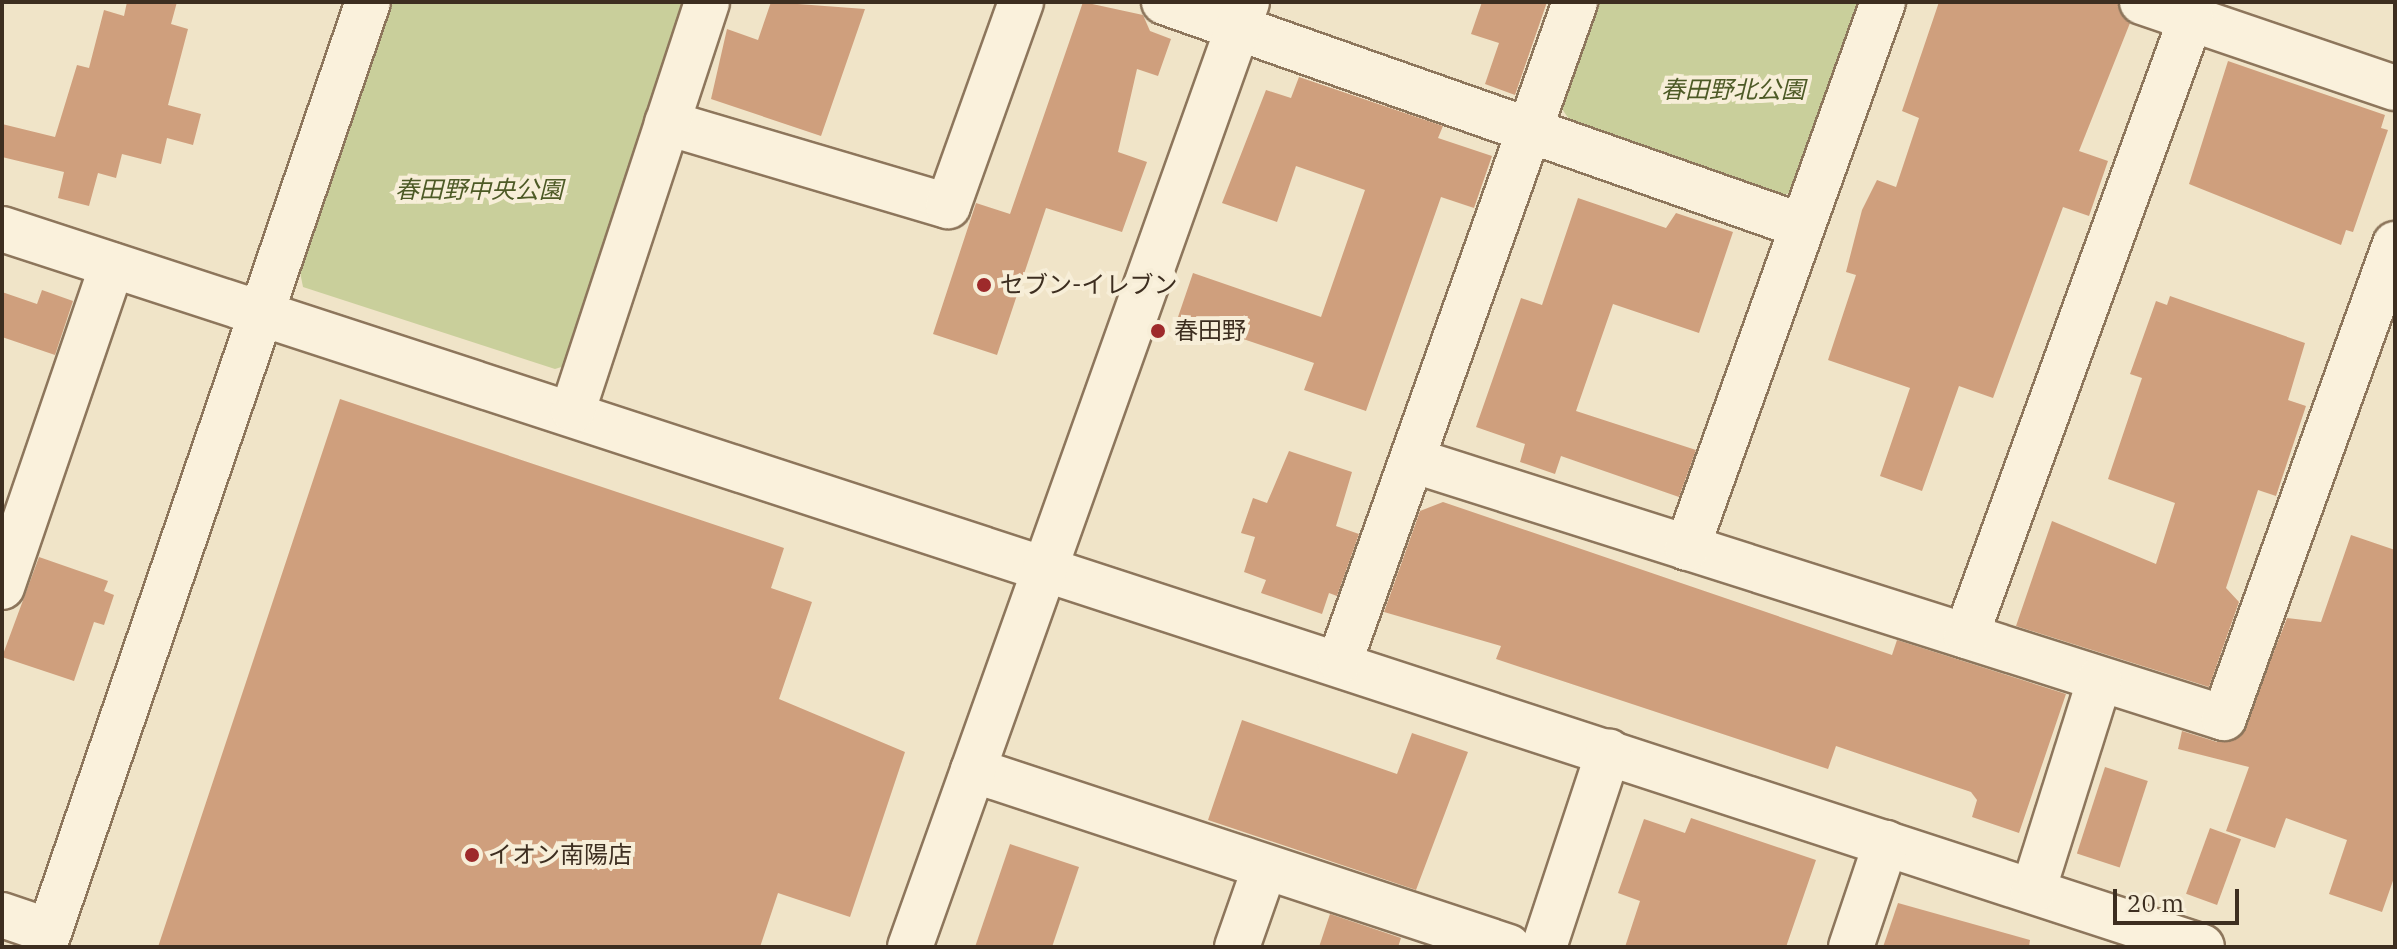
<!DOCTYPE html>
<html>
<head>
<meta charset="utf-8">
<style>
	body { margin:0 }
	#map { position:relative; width:2397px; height:949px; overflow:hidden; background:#f0e4c8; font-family:"IBM Plex Serif","Noto Sans JP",serif }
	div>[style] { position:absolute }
	.green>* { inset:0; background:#c9cf9b }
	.building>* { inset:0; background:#cf9f7d; transform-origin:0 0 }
	.roads { filter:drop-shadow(2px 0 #8d765c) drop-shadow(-2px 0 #8d765c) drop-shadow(0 2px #8d765c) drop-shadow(0 -2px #8d765c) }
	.minor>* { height:44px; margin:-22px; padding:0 22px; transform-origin:22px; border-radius:22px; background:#faf1dc }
	.dots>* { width:22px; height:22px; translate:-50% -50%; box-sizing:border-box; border:4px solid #f7eed8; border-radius:50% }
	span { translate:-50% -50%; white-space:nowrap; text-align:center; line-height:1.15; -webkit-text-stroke:8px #f7eed8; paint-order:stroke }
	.park-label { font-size:24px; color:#4d5a26; font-style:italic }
	.poi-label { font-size:24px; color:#3d2e20 }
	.left { translate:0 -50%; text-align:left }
	.frame { position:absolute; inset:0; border:4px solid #3d2e20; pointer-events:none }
	.scale { position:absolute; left:2113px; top:889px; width:126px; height:36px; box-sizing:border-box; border:4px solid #3d2e20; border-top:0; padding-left:10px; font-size:24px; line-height:28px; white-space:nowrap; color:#3d2e20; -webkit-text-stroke:6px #f7eed8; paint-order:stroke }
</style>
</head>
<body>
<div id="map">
	<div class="green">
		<i style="clip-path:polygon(393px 2px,692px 2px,571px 364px,555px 369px,303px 287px,300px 272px)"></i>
		<i style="clip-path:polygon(1595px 2px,1858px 2px,1790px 193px,1770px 198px,1573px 125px,1558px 103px)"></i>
	</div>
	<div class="building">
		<i style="clip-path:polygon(127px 2px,177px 2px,171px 24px,188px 29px,168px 105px,201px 114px,193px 145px,167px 138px,161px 164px,122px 154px,116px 178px,98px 173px,89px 206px,58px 198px,64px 172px,2px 157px,2px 124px,55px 137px,77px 65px,89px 68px,104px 10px,124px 16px)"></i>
		<i style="clip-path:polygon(771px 2px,865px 9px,821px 136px,711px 99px,727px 29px,758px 40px)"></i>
		<i style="clip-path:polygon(1083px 2px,1143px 15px,1150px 31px,1171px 39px,1158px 76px,1137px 69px,1118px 152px,1147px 162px,1122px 232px,1046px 208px,997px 355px,933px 334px,976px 203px,1010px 214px)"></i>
		<i style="clip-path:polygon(1482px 2px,1547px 2px,1515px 95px,1485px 84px,1499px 43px,1471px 34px)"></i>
		<i style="clip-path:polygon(1939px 2px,2118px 2px,2130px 23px,2079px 151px,2108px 161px,2089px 216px,2063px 207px,1993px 398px,1959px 386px,1922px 491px,1880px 476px,1910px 388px,1828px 360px,1856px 275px,1846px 272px,1862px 210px,1877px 180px,1896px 187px,1919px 118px,1902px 111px)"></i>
		<i style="clip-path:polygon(2228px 61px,2385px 115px,2381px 128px,2388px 130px,2353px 232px,2346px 230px,2341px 245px,2189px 184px)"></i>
		<i style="clip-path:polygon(1299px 77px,1443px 126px,1438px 138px,1492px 156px,1474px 208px,1441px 197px,1366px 411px,1304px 390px,1314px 363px,1178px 317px,1193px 273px,1321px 317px,1365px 190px,1296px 166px,1277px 222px,1222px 203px,1266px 90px,1291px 98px)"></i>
		<i style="clip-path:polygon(1578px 198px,1666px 228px,1676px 213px,1733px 232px,1699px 333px,1613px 304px,1576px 411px,1696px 450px,1679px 497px,1561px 456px,1555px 474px,1520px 462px,1525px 444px,1476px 427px,1521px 298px,1542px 305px)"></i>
		<i style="clip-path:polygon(42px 290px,73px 301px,55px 355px,2px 337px,2px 292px,37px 304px)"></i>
		<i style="clip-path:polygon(2170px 296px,2305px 343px,2288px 400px,2306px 406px,2276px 496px,2258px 490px,2226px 588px,2239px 602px,2209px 687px,2016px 626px,2052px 521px,2156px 564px,2175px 503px,2108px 479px,2142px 378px,2130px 374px,2156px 301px,2167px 305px)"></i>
		<i style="clip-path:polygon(340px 399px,784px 548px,771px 588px,812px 602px,779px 699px,905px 752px,850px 917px,778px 893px,760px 947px,158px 947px)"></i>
		<i style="clip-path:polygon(1289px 451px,1352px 472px,1336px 526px,1359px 534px,1337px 596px,1329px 593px,1322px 614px,1261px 593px,1266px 580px,1244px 572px,1255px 537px,1241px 533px,1253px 498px,1267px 503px)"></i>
		<i style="clip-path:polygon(1443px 502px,1892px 655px,1897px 640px,2066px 694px,2019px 833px,1972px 817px,1977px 800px,1971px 792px,1836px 746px,1828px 769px,1496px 659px,1501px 646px,1384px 612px,1420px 511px)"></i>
		<i style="clip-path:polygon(2351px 535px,2395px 550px,2395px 875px,2382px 912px,2329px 894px,2347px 840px,2286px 818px,2275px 848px,2226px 831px,2249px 767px,2178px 749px,2182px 731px,2217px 742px,2241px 736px,2287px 618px,2321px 622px)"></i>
		<i style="clip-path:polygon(39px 557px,108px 581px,104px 591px,114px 595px,104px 625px,94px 622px,74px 681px,2px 657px)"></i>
		<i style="clip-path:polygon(1242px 720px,1397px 774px,1412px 733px,1468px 752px,1416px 890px,1208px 820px)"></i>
		<i style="left:2105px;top:767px;width:45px;height:91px;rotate:18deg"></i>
		<i style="clip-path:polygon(1691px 818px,1816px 860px,1786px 947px,1625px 947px,1640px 901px,1618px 893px,1644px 819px,1685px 833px)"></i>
		<i style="left:2210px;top:828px;width:33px;height:70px;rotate:20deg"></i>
		<i style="clip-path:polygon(1010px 844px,1079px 867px,1052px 947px,975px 947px)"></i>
		<i style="clip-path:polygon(1898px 903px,2030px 940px,2029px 947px,1883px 947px)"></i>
		<i style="clip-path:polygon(1330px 914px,1401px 938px,1398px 947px,1319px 947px)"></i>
	</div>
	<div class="roads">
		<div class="minor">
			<i style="left:1164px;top:2px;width:676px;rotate:19.35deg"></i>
			<i style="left:2142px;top:2px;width:267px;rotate:18.8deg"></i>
			<i style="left:667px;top:123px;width:293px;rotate:16.5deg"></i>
			<i style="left:948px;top:206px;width:217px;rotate:-70.3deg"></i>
			<i style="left:2px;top:229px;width:2314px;rotate:18.07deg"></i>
			<i style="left:573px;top:410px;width:429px;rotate:-71.8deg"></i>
			<i style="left:1412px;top:460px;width:852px;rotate:17.63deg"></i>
			<i style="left:2224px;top:718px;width:504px;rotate:-70.16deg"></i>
			<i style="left:1687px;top:548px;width:580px;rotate:-70.25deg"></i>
			<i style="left:2px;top:587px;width:340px;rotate:-71.1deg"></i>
			<i style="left:1966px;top:636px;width:658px;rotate:-69.99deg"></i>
			<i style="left:1340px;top:661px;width:700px;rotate:-70.37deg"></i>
			<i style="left:973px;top:770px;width:564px;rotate:18.27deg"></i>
			<i style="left:2033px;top:891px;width:222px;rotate:-72.5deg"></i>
			<i style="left:2px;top:915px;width:50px;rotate:18.8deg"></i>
			<i style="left:44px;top:947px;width:999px;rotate:-71.08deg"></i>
			<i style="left:910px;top:947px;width:1003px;rotate:-70.37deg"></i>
			<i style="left:1237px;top:947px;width:82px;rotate:-70.7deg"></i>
			<i style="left:1544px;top:947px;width:206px;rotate:-71.7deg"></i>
			<i style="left:1851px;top:947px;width:110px;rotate:-71.4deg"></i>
		</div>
	</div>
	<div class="dots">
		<i style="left:984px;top:285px;background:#9e2a2b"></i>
		<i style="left:1158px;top:331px;background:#9e2a2b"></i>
		<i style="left:472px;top:855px;background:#9e2a2b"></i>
	</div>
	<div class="park-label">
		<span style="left:1733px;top:90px">春田野北公園</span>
		<span style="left:479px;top:190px">春田野中央公園</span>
	</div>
	<div class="poi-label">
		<span class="left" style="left:1000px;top:285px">セブン-イレブン</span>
		<span class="left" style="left:1174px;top:331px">春田野</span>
		<span class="left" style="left:488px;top:855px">イオン南陽店</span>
	</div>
	<div class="frame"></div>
	<div class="scale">20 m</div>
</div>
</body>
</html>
